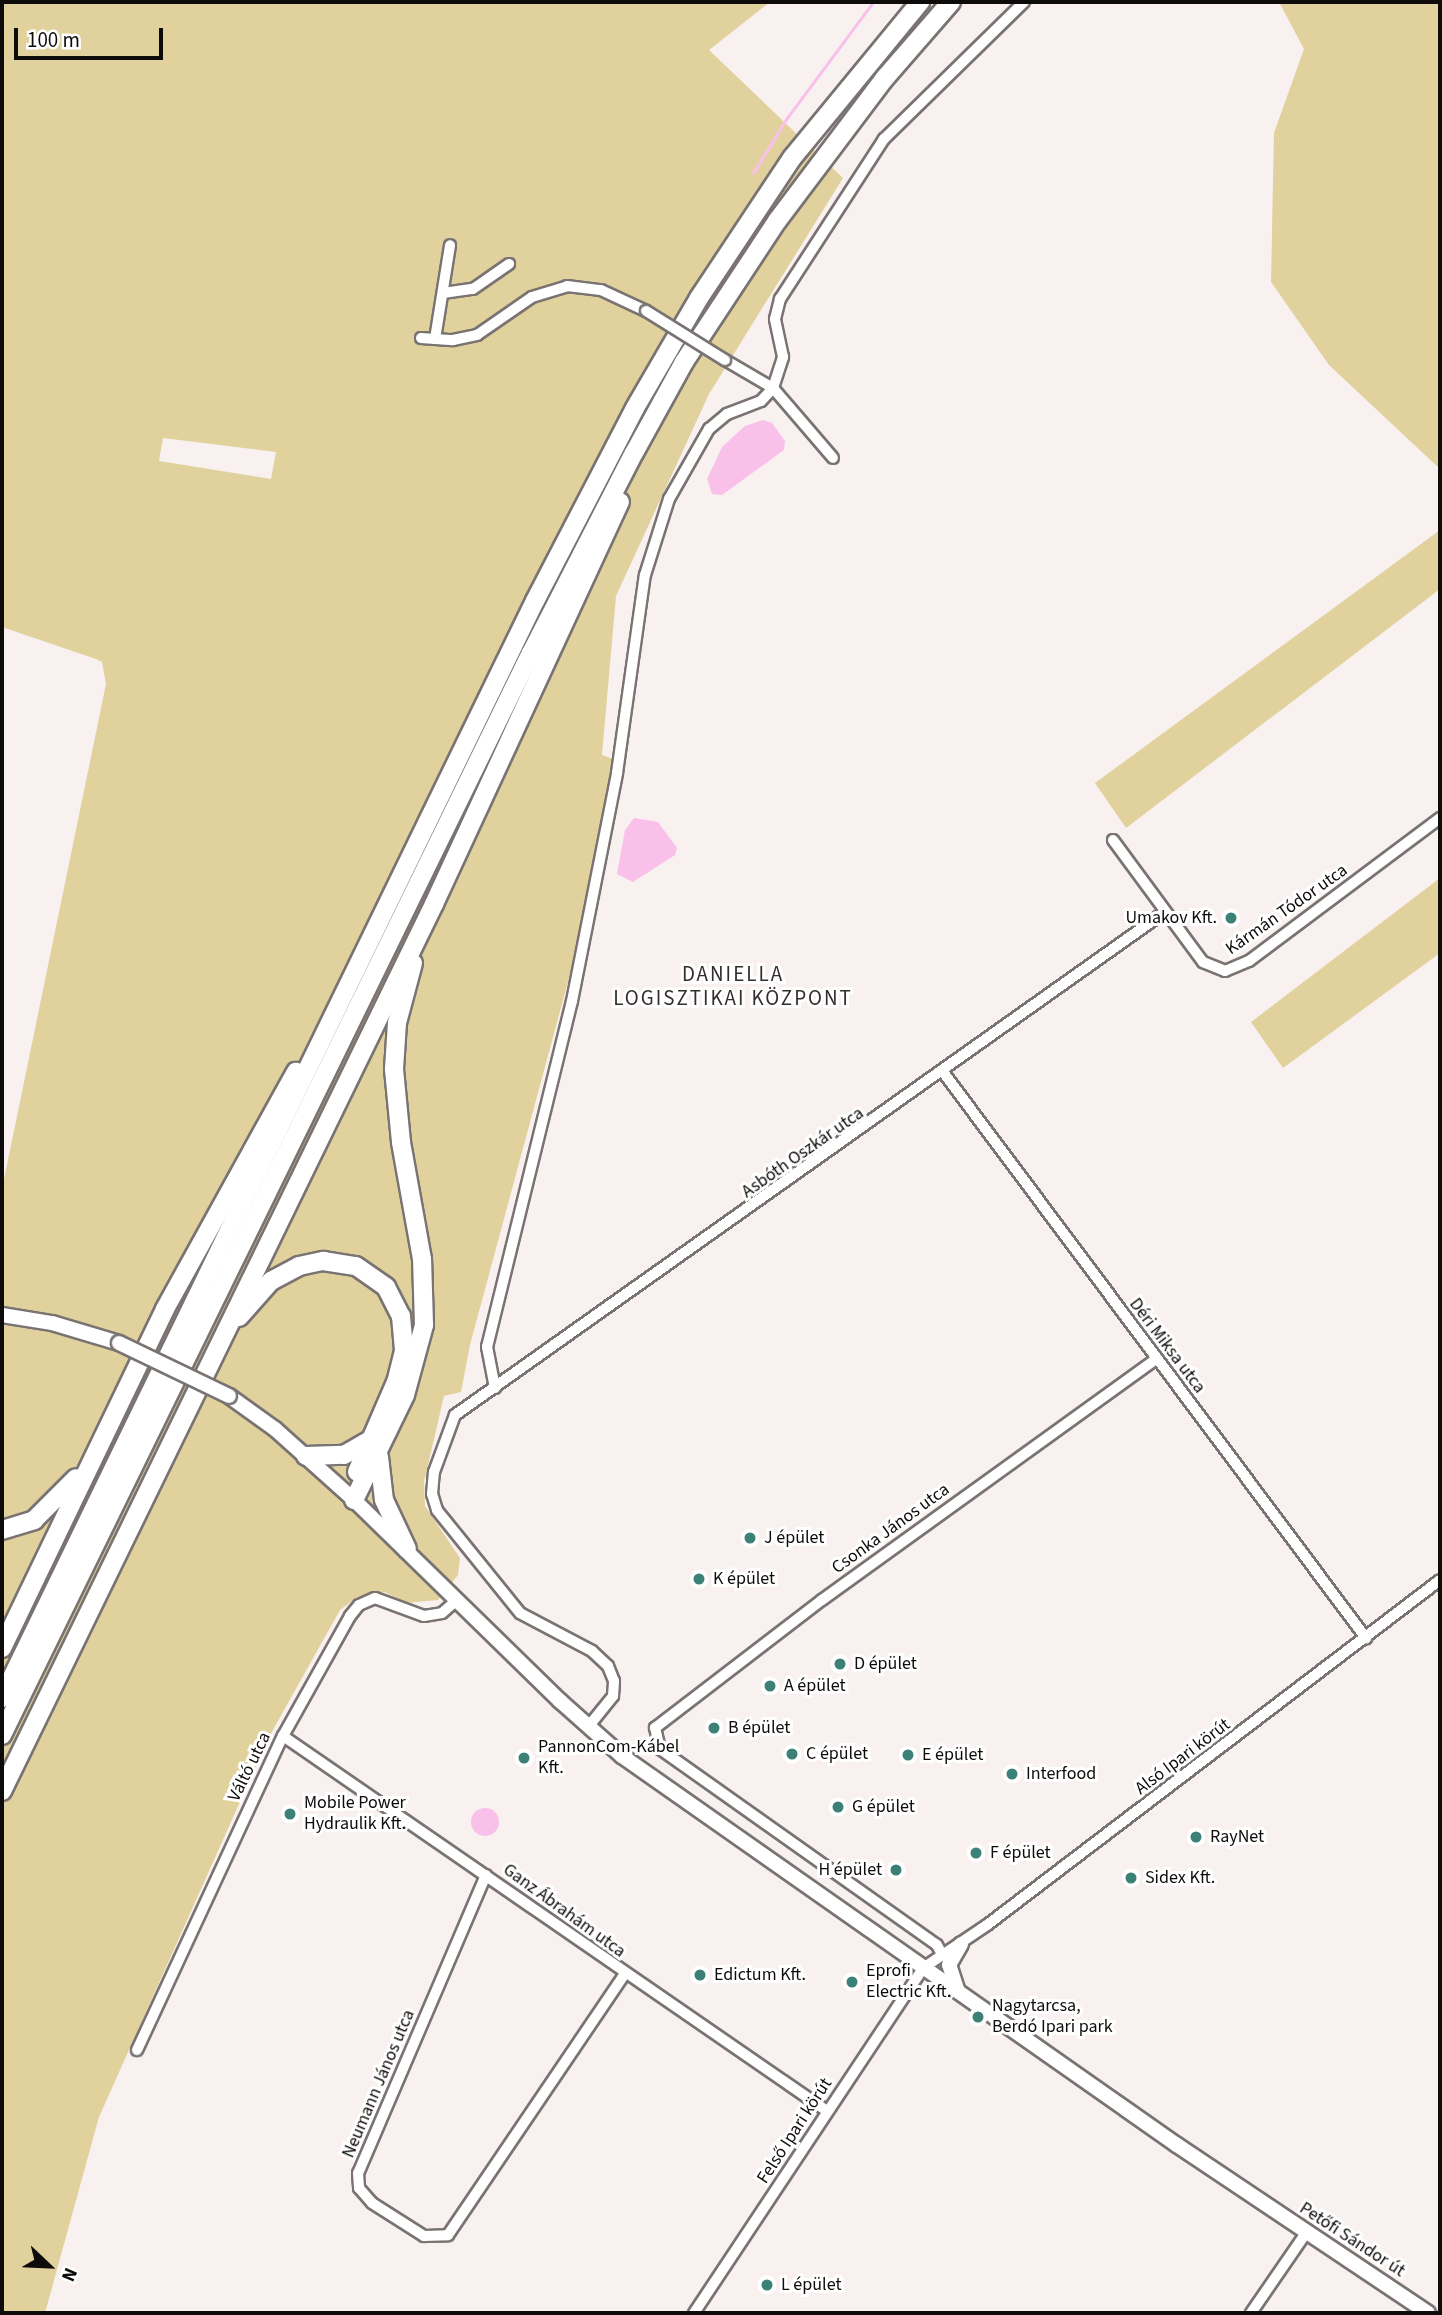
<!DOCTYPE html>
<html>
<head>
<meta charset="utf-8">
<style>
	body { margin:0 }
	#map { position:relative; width:1442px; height:2315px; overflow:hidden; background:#f8f1ef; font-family:"Source Sans 3",sans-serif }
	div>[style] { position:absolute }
	.green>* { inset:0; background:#e1d19d }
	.water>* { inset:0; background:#f9c0e9 }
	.round { border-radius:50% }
	.stream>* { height:2.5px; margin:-1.25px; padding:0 1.25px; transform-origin:1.25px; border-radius:1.25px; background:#f9c0e9 }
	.roads { filter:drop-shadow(2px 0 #797372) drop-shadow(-2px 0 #797372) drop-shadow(0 2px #797372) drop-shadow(0 -2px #797372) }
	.minor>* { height:10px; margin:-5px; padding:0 5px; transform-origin:5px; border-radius:5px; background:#fff }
	.secondary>* { height:14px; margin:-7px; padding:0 7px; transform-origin:7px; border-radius:7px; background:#fff }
	.trunk>* { height:18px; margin:-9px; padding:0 9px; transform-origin:9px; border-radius:9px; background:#fff }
	.bridges { filter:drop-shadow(2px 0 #797372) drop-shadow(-2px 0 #797372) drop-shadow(0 2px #797372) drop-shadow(0 -2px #797372) }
	.minor-bridge>* { height:10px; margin:-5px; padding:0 5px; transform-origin:5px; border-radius:5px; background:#fff }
	.secondary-bridge>* { height:14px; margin:-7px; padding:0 7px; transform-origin:7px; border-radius:7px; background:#fff }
	.dots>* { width:19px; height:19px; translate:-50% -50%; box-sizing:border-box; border:4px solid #fff; border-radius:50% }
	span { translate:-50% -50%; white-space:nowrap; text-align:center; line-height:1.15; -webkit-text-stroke:6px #fff; paint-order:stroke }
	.street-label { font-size:18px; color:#0e0c0b }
	.poi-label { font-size:18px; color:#0e0c0b }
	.right { translate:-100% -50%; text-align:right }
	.left { translate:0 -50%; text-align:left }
	.quarter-label { font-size:21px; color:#332e2d; letter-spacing:2px }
	.frame { position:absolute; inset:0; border:4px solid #0e0c0b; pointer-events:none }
	.north { position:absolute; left:14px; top:2231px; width:70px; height:70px; -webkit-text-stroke:5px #fff; paint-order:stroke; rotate:113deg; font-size:19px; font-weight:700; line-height:28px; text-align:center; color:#0e0c0b }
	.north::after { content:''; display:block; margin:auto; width:24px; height:32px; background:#0e0c0b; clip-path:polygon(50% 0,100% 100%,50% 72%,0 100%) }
	.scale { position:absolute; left:14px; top:28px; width:149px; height:32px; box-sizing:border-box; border:4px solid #0e0c0b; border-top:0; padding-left:9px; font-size:21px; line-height:24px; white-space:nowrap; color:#0e0c0b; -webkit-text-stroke:5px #fff; paint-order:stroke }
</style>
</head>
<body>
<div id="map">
	<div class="green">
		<i style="clip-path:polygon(evenodd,2px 2px,770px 2px,709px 50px,843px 178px,709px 394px,616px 596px,602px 755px,616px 760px,573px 963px,470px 1345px,461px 1392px,444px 1396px,424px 1482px,425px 1506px,460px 1558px,458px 1575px,438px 1600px,405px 1603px,385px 1592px,357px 1597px,340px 1610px,269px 1737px,99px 2117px,45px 2313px,2px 2313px,2px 1189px,106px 684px,102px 662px,96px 659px,2px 627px,2px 2px,163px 438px,276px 452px,271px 479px,159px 461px,163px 438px)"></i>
		<i style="clip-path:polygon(1279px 2px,1440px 2px,1440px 469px,1329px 365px,1271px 282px,1274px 133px,1304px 49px)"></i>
		<i style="clip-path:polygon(1440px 530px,1440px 589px,1126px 828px,1095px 783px)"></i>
		<i style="clip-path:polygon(1440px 878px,1440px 953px,1283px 1068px,1251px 1022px)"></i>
	</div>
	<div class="water">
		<i style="clip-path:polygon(763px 420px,772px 423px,785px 441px,784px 450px,722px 495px,712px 494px,707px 479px,722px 447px,745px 426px)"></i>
		<i style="clip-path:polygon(634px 818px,658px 822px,677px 848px,675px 855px,633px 882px,617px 874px,625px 830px)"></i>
		<i class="round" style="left:471px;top:1808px;width:28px;height:28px"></i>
	</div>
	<div class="stream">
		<i style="left:753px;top:173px;width:65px;rotate:-58.3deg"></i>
		<i style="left:787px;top:118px;width:144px;rotate:-53.4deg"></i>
	</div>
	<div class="roads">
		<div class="minor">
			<i style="left:443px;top:293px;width:30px;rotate:-8deg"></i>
			<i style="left:473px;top:289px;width:44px;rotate:-34.8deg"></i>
			<i style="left:421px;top:338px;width:32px;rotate:4deg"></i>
			<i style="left:453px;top:340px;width:25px;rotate:-12deg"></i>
			<i style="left:477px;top:335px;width:67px;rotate:-34.6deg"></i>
			<i style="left:532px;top:297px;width:37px;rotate:-17deg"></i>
			<i style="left:567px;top:286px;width:34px;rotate:7deg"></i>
			<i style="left:601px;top:290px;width:50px;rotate:25deg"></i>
			<i style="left:435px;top:339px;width:95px;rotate:-80.9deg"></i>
			<i style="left:725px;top:360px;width:56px;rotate:30.3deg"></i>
			<i style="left:773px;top:388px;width:92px;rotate:49.4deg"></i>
			<i style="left:1113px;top:840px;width:152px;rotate:53.6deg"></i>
			<i style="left:1203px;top:962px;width:24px;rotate:22deg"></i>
			<i style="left:1225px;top:971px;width:26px;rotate:-23deg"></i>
			<i style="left:1249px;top:961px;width:239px;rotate:-36.8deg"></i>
			<i style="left:943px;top:1072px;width:707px;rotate:53.23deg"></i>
			<i style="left:495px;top:1388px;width:42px;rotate:-101deg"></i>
			<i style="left:487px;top:1347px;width:356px;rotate:-76.2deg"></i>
			<i style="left:572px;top:1001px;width:232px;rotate:-78.8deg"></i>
			<i style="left:617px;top:773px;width:200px;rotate:-82deg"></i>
			<i style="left:645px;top:575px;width:80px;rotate:-72.5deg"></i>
			<i style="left:669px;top:499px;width:81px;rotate:-60.3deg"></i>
			<i style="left:709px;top:429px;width:23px;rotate:-40deg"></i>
			<i style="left:727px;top:414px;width:36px;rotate:-21deg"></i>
			<i style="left:761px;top:401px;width:18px;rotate:-47deg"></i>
			<i style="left:773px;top:388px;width:33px;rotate:-72deg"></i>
			<i style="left:783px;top:357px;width:39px;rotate:-102deg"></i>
			<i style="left:775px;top:319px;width:21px;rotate:-76deg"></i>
			<i style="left:780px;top:299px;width:191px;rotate:-57deg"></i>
			<i style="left:884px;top:139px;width:196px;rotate:-44.4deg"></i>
			<i style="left:588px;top:1727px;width:40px;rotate:-51deg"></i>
			<i style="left:613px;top:1696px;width:15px;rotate:-86deg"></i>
			<i style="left:614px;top:1681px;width:16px;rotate:-112deg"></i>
			<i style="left:608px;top:1666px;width:22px;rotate:-137deg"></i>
			<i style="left:592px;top:1651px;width:81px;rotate:-152.2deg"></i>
			<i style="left:520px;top:1613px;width:132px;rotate:-128.9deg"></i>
			<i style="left:437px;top:1510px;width:17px;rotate:-107deg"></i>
			<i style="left:432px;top:1494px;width:22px;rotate:-85deg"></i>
			<i style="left:434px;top:1472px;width:61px;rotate:-69.8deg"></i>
			<i style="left:455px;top:1415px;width:870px;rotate:-35.32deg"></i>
			<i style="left:283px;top:1736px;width:661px;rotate:34.58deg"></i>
			<i style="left:486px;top:1875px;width:324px;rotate:113.2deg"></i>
			<i style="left:358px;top:2173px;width:15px;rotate:86deg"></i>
			<i style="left:359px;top:2188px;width:20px;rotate:49deg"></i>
			<i style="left:372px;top:2203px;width:62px;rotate:32.4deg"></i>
			<i style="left:424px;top:2236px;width:24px;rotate:-2deg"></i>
			<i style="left:448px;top:2235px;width:315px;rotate:-55.9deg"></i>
			<i style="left:943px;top:1956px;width:13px;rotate:-119deg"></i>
			<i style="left:937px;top:1945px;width:339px;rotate:-144.7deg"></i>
			<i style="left:660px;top:1749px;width:22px;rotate:-103deg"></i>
			<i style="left:655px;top:1728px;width:210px;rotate:-37.5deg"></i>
			<i style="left:822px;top:1600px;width:413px;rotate:-35.8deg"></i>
			<i style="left:137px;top:2050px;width:346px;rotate:-65.1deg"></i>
			<i style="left:283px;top:1736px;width:137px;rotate:-60.8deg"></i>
			<i style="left:350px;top:1616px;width:14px;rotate:-51deg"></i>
			<i style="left:359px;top:1605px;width:17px;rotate:-24deg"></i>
			<i style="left:375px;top:1598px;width:52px;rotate:20.2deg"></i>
			<i style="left:424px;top:1616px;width:18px;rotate:-9deg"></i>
			<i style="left:442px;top:1613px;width:21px;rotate:-41deg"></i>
			<i style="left:694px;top:2313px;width:414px;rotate:-56.4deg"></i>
			<i style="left:923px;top:1968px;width:77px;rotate:-33.9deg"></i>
			<i style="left:987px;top:1925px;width:569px;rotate:-37.29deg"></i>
			<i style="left:1251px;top:2313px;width:97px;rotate:-55.5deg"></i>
		</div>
		<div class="secondary">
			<i style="left:2px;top:1315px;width:51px;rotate:9.1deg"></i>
			<i style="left:52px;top:1323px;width:70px;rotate:16.6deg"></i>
			<i style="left:229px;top:1396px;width:57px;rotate:35.7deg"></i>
			<i style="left:275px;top:1429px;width:106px;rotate:41.9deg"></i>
			<i style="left:354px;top:1500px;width:288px;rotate:44.3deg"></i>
			<i style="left:560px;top:1701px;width:83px;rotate:41.6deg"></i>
			<i style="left:622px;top:1756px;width:678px;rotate:35.03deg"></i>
			<i style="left:1177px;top:2145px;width:302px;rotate:33.8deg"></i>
			<i style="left:957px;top:1989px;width:25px;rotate:-108deg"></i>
			<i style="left:949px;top:1965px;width:24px;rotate:-60deg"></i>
		</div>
		<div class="trunk">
			<i style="left:239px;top:1317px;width:48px;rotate:-48.4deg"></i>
			<i style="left:271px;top:1281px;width:32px;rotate:-28deg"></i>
			<i style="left:299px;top:1266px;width:25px;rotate:-12deg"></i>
			<i style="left:323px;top:1261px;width:33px;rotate:9deg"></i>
			<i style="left:356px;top:1266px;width:37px;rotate:35deg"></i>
			<i style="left:386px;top:1287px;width:33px;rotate:63deg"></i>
			<i style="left:401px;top:1316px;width:35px;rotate:85deg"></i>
			<i style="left:404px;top:1351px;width:32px;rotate:104deg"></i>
			<i style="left:396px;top:1382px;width:98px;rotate:113.4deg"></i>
			<i style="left:306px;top:1456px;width:38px;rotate:-2deg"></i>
			<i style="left:344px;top:1455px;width:32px;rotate:-30deg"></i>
			<i style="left:379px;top:1457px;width:43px;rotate:83.4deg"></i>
			<i style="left:384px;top:1500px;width:54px;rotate:64.9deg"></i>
			<i style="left:354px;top:1500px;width:117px;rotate:-64.1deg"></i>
			<i style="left:405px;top:1395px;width:73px;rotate:-74.8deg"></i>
			<i style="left:424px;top:1325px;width:66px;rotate:-91.7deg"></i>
			<i style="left:422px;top:1259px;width:119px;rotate:-100.2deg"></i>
			<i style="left:401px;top:1142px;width:73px;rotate:-95.5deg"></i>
			<i style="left:394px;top:1069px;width:46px;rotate:-86.3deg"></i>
			<i style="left:397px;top:1023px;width:62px;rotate:-75.1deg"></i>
			<i style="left:2px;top:1530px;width:34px;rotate:-17deg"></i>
			<i style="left:34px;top:1520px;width:59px;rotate:-45deg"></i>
			<i style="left:2px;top:1648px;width:376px;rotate:-64.3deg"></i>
			<i style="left:165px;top:1309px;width:271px;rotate:-61.1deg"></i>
			<i style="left:2px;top:1698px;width:1220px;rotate:-64.09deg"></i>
			<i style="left:535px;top:601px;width:217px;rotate:-62.6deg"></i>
			<i style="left:635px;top:408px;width:127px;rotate:-59.8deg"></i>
			<i style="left:699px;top:298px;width:168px;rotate:-56.4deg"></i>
			<i style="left:792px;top:158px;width:202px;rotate:-50.6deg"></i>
			<i style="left:2px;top:1735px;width:1204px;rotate:-63.95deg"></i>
			<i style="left:531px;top:653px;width:225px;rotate:-62.8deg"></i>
			<i style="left:634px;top:453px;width:104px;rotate:-61.2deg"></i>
			<i style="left:684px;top:362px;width:169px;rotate:-56.6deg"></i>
			<i style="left:777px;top:221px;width:178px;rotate:-53deg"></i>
			<i style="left:884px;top:79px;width:102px;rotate:-49deg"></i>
			<i style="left:2px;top:1791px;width:987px;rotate:-64.03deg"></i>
			<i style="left:434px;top:904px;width:443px;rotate:-65.2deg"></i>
		</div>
	</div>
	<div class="bridges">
		<div class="minor-bridge">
			<i style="left:646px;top:311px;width:93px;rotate:31.8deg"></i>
		</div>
		<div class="secondary-bridge">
			<i style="left:119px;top:1343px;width:122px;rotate:25.7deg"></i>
		</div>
	</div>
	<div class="dots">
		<i style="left:1231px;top:918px;background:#3c8176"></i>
		<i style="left:750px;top:1538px;background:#3c8176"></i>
		<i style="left:699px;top:1579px;background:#3c8176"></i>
		<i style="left:840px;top:1664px;background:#3c8176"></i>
		<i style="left:770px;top:1686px;background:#3c8176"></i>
		<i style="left:714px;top:1728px;background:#3c8176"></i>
		<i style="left:792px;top:1754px;background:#3c8176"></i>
		<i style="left:908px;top:1755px;background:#3c8176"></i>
		<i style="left:524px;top:1758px;background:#3c8176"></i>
		<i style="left:1012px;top:1774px;background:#3c8176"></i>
		<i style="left:838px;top:1807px;background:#3c8176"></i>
		<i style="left:290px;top:1814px;background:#3c8176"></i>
		<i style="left:1196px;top:1837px;background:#3c8176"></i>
		<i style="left:976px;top:1853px;background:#3c8176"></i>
		<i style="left:896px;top:1870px;background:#3c8176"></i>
		<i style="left:1131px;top:1878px;background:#3c8176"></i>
		<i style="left:700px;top:1975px;background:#3c8176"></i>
		<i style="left:852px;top:1982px;background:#3c8176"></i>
		<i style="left:978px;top:2017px;background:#3c8176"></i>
		<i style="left:767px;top:2285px;background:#3c8176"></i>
	</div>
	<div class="street-label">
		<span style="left:1287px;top:910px;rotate:-35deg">Kármán Tódor utca</span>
		<span style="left:803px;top:1153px;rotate:-35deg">Asbóth Oszkár utca</span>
		<span style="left:1167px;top:1346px;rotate:53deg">Déri Miksa utca</span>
		<span style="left:891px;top:1529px;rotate:-36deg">Csonka János utca</span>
		<span style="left:1183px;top:1757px;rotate:-37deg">Alsó Ipari körút</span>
		<span style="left:250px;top:1767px;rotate:-64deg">Váltó utca</span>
		<span style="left:564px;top:1911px;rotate:36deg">Ganz Ábrahám utca</span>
		<span style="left:379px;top:2084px;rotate:-67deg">Neumann János utca</span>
		<span style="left:795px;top:2131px;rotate:-57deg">Felső Ipari körút</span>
		<span style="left:1352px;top:2240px;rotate:33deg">Petőfi Sándor út</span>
	</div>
	<div class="poi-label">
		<span class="right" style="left:1217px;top:918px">Umakov Kft.</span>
		<span class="left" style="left:764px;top:1538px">J épület</span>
		<span class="left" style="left:713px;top:1579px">K épület</span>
		<span class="left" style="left:854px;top:1664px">D épület</span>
		<span class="left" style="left:784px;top:1686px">A épület</span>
		<span class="left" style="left:728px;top:1728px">B épület</span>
		<span class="left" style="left:538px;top:1758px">PannonCom-Kábel<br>Kft.</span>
		<span class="left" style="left:806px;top:1754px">C épület</span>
		<span class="left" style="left:922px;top:1755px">E épület</span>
		<span class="left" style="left:1026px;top:1774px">Interfood</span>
		<span class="left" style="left:304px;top:1814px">Mobile Power<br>Hydraulik Kft.</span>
		<span class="left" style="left:852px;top:1807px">G épület</span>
		<span class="left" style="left:1210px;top:1837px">RayNet</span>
		<span class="left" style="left:990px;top:1853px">F épület</span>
		<span class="right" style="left:882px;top:1870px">H épület</span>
		<span class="left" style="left:1145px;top:1878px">Sidex Kft.</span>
		<span class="left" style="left:866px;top:1982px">Eprofi<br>Electric Kft.</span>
		<span class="left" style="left:714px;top:1975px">Edictum Kft.</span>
		<span class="left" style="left:992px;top:2017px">Nagytarcsa,<br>Berdó Ipari park</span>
		<span class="left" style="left:781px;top:2285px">L épület</span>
	</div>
	<div class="quarter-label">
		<span style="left:733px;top:986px">DANIELLA<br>LOGISZTIKAI KÖZPONT</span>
	</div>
	<div class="frame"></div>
	<div class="north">N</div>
	<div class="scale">100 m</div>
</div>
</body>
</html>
